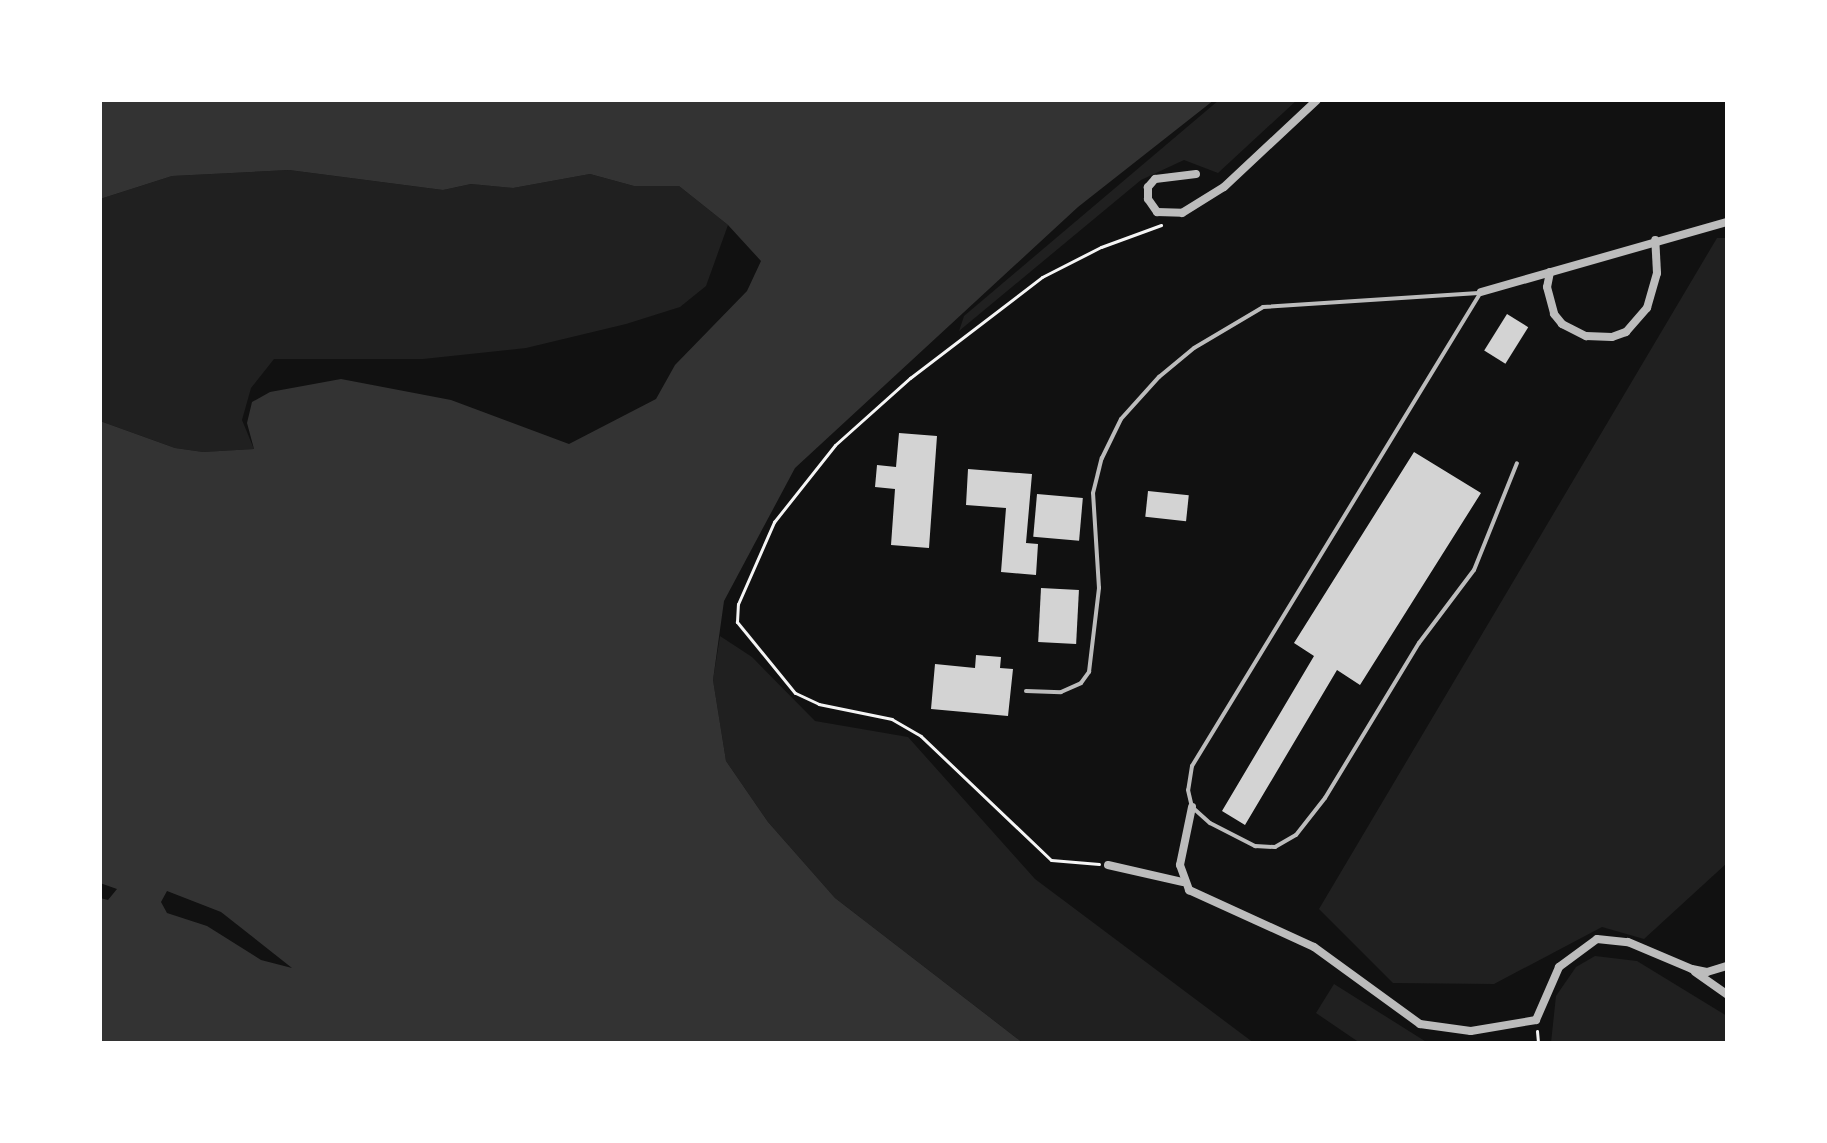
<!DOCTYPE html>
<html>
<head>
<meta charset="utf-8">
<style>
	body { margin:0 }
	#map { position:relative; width:1827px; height:1143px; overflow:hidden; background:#111; font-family:"Roboto Condensed",sans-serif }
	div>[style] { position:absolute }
	.green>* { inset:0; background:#202020 }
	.water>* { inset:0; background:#333 }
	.building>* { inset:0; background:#d3d3d3; transform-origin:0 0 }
	.path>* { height:3px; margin:-1.5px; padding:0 1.5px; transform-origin:1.5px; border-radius:1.5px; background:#f5f5f5 }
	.service>* { height:4px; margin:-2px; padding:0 2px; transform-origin:2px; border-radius:2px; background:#bcbcbc }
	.minor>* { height:8px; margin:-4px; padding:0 4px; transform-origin:4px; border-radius:4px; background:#bcbcbc }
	span { translate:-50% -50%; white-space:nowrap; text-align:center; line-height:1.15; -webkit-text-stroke:6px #fff; paint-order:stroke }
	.frame { position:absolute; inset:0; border:102px solid #fff; pointer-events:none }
</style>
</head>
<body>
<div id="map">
	<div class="green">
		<i style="clip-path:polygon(1219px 100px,1297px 100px,1218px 173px,1184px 160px,1141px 180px,959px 331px,964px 316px)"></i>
		<i style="clip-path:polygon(289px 170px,443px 190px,471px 184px,513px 188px,590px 174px,634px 186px,679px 186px,728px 225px,706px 286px,680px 307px,626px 324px,526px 348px,423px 359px,274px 359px,251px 388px,242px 420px,254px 449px,203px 452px,175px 448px,100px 421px,100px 199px,172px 176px)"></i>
		<i style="clip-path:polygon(1717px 238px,1727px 238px,1727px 863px,1644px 939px,1602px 927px,1494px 984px,1393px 983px,1319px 909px)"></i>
		<i style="clip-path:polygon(720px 636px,752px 657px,815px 721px,908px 737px,1035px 879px,1254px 1043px,1023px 1043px,835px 898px,768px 822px,726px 761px,713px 680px)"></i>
		<i style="clip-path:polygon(1595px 956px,1637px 961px,1727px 1016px,1727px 1043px,1551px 1043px,1556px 996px,1576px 967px)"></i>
		<i style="clip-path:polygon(1334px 984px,1428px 1043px,1360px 1043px,1316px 1013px)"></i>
	</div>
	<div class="water">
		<i style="clip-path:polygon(evenodd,100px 100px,1214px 100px,1078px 207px,795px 468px,724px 601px,713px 680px,726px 761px,768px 822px,835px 898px,1023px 1043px,100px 1043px,100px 898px,108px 900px,117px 889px,100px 883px,100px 421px,175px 448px,203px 452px,254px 449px,247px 423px,252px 402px,270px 392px,341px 379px,451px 400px,569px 444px,656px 399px,675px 365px,747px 291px,761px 261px,728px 225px,679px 186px,634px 186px,590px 174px,513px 188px,471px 184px,443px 190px,289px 170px,172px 176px,100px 199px,100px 100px,167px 891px,221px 912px,292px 968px,261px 960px,207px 926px,167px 913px,161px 902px,167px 891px)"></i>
	</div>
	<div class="building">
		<i style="left:1507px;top:314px;width:25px;height:43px;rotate:32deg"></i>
		<i style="clip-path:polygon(899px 433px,937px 436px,929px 548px,891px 545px,895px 489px,875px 487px,877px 465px,896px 467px)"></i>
		<i style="clip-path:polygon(1414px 452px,1481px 493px,1360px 685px,1337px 670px,1245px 825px,1222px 811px,1314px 656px,1294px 643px)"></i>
		<i style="clip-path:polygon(968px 469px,1032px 474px,1026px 543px,1038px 544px,1036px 575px,1001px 572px,1006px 508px,966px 505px)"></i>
		<i style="left:1148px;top:491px;width:41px;height:26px;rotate:6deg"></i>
		<i style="left:1037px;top:494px;width:46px;height:43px;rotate:5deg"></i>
		<i style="left:1041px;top:588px;width:38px;height:54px;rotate:3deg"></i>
		<i style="clip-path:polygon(976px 655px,1001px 657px,1000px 668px,1013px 669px,1008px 716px,931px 709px,935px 664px,975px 668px)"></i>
	</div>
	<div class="path">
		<i style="left:1099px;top:864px;width:48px;rotate:-175.2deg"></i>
		<i style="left:1051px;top:860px;width:180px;rotate:-136.4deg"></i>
		<i style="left:921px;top:736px;width:34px;rotate:-150deg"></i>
		<i style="left:892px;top:719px;width:75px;rotate:-168.4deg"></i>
		<i style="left:819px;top:704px;width:26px;rotate:-155deg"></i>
		<i style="left:795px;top:693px;width:92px;rotate:-129.2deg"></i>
		<i style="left:737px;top:622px;width:18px;rotate:-87deg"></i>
		<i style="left:738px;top:604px;width:90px;rotate:-66.3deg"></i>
		<i style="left:774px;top:522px;width:98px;rotate:-51.6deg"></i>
		<i style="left:835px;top:445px;width:101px;rotate:-41.8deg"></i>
		<i style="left:910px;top:378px;width:166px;rotate:-37.4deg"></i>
		<i style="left:1042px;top:277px;width:66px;rotate:-27deg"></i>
		<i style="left:1101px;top:247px;width:64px;rotate:-20.1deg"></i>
		<i style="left:1537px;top:1031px;width:12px;rotate:85deg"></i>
	</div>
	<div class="service">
		<i style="left:1481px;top:292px;width:555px;rotate:121.37deg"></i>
		<i style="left:1192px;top:766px;width:24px;rotate:99deg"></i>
		<i style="left:1188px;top:790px;width:17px;rotate:77deg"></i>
		<i style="left:1192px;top:807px;width:24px;rotate:42deg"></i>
		<i style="left:1210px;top:823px;width:51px;rotate:27.1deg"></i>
		<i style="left:1255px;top:846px;width:20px;rotate:3deg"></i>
		<i style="left:1275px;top:847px;width:24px;rotate:-30deg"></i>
		<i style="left:1296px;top:835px;width:47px;rotate:-51.9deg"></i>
		<i style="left:1325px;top:798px;width:181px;rotate:-58.8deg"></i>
		<i style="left:1419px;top:643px;width:91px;rotate:-53deg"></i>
		<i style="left:1474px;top:570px;width:115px;rotate:-68.1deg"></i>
		<i style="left:1026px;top:691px;width:35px;rotate:2deg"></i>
		<i style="left:1061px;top:692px;width:22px;rotate:-24deg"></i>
		<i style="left:1081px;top:683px;width:14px;rotate:-54deg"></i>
		<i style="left:1089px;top:672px;width:85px;rotate:-83.2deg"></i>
		<i style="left:1099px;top:588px;width:95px;rotate:-93.6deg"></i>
		<i style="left:1093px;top:493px;width:36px;rotate:-76deg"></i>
		<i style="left:1102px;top:458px;width:43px;rotate:-64deg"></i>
		<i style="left:1121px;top:419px;width:57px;rotate:-47.9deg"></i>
		<i style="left:1159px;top:377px;width:45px;rotate:-39.6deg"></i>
		<i style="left:1194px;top:348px;width:80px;rotate:-30.7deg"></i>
		<i style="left:1263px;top:307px;width:216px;rotate:-3.7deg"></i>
	</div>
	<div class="minor">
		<i style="left:1196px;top:174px;width:41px;rotate:173deg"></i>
		<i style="left:1155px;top:179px;width:11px;rotate:131deg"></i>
		<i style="left:1148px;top:187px;width:12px;rotate:90deg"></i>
		<i style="left:1148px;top:199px;width:16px;rotate:55deg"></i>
		<i style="left:1157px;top:212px;width:25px;rotate:2deg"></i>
		<i style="left:1182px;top:213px;width:49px;rotate:-31.8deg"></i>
		<i style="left:1224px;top:187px;width:127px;rotate:-43.1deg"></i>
		<i style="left:1550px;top:272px;width:15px;rotate:101deg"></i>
		<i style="left:1547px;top:287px;width:28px;rotate:75deg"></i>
		<i style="left:1554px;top:314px;width:13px;rotate:51deg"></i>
		<i style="left:1562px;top:324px;width:27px;rotate:27deg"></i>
		<i style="left:1586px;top:336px;width:26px;rotate:2deg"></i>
		<i style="left:1612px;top:337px;width:15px;rotate:-20deg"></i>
		<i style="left:1626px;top:332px;width:32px;rotate:-49deg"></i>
		<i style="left:1647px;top:308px;width:36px;rotate:-74deg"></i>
		<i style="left:1657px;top:273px;width:33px;rotate:-93deg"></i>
		<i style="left:1481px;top:292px;width:256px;rotate:-15.9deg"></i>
		<i style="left:1192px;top:807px;width:59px;rotate:101.7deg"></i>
		<i style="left:1180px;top:865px;width:27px;rotate:70deg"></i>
		<i style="left:1189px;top:890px;width:137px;rotate:24.5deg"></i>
		<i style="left:1314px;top:947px;width:131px;rotate:36deg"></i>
		<i style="left:1420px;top:1024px;width:51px;rotate:7.8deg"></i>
		<i style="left:1471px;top:1031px;width:66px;rotate:-9.6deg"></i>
		<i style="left:1536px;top:1020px;width:58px;rotate:-66.5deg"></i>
		<i style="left:1559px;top:967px;width:47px;rotate:-36.4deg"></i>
		<i style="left:1597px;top:939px;width:31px;rotate:6deg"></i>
		<i style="left:1628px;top:942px;width:69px;rotate:22.9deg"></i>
		<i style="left:1692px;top:969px;width:15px;rotate:11deg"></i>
		<i style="left:1707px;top:972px;width:21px;rotate:-17deg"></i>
		<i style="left:1108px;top:865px;width:77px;rotate:12.8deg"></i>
		<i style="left:1695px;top:972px;width:39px;rotate:35deg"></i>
	</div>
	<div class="frame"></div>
</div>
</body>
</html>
